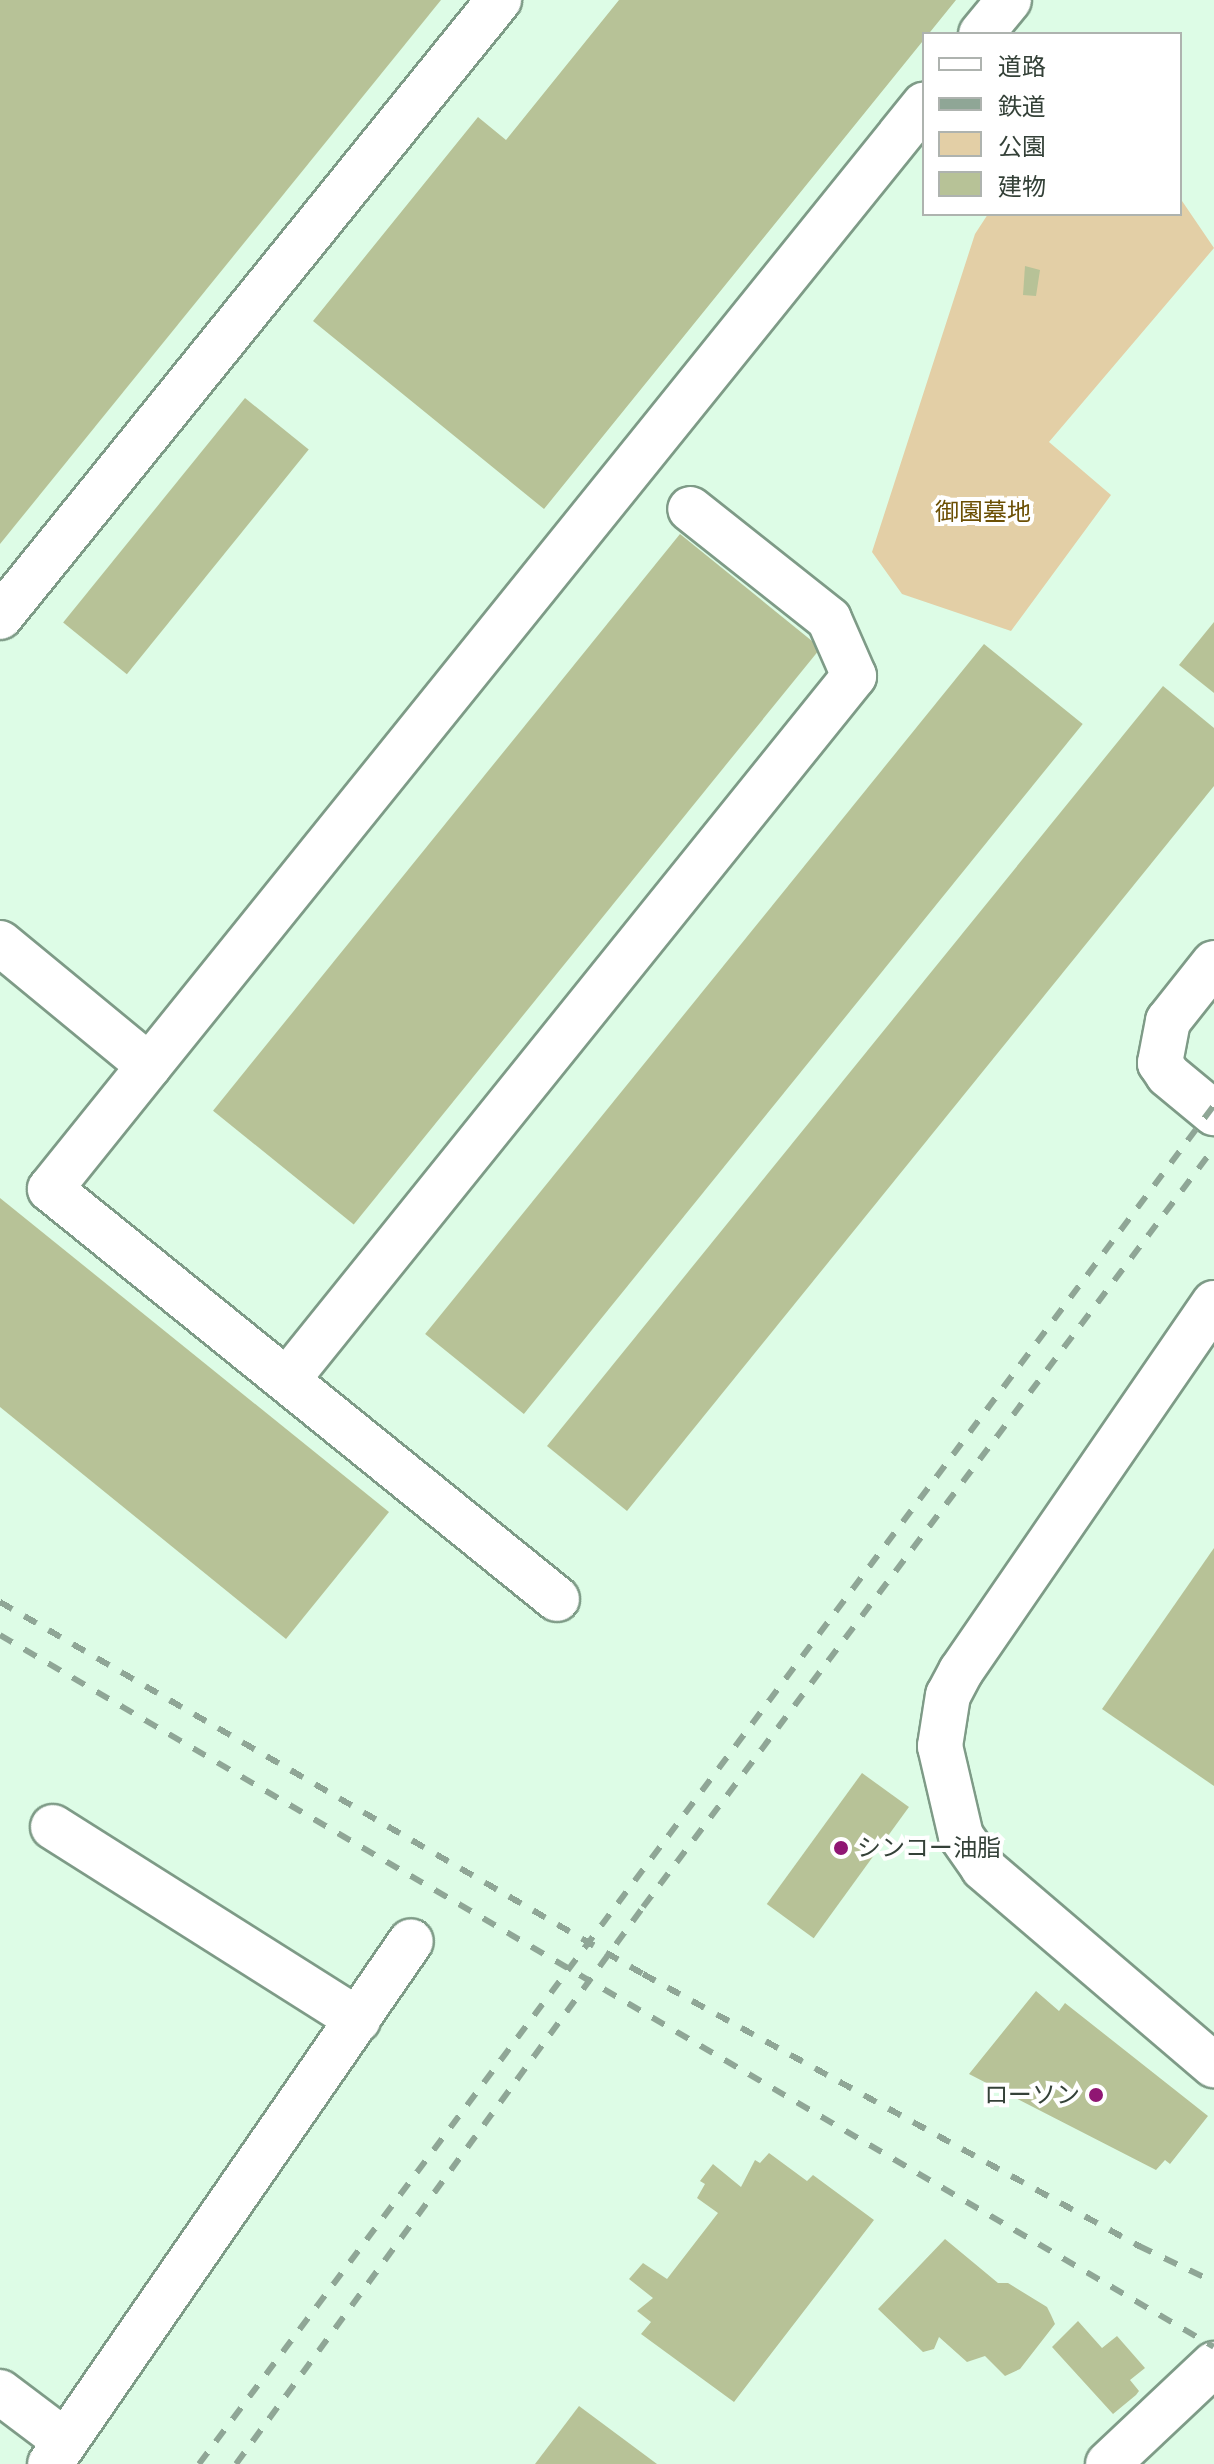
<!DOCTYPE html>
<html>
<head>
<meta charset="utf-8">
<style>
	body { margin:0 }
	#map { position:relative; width:1214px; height:2464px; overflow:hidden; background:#ddfce6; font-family:Figtree,"Noto Sans JP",sans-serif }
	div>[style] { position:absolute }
	.green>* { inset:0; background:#e3cfa6 }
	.building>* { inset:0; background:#b7c297; transform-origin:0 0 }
	.roads { filter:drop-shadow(2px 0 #7e9b87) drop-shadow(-2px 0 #7e9b87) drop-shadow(0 2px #7e9b87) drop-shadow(0 -2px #7e9b87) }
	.minor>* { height:44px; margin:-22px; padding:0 22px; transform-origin:22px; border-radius:22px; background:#fff }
	.rail>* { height:6px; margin-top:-3px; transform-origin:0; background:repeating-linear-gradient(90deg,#8fa696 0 14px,transparent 0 28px) }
	.dots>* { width:22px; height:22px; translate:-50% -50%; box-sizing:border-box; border:4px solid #fff; border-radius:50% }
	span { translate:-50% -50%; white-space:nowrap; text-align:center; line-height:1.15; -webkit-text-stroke:8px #fff; paint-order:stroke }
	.park-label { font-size:24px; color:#6c5005 }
	.poi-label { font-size:24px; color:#344138 }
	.left { translate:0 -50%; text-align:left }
	.right { translate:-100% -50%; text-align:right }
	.legend { position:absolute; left:922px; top:32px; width:260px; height:184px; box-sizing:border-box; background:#fff; border:2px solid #aeb3af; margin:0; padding:10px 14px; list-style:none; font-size:24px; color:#344138 }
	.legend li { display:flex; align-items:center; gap:16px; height:40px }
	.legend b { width:40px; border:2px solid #aeb3af }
</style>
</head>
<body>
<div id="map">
	<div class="green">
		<i style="clip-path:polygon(1180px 198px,1214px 248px,1049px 442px,1111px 495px,1011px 631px,902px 594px,872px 552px,975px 234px,988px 214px,1180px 214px)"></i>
	</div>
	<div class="building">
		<i style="clip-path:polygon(0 0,441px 0,0 544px)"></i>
		<i style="clip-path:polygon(619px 0,956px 0,544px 509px,313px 321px,478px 117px,506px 140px)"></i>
		<i style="clip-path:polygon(1025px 266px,1040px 270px,1036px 296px,1023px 295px)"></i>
		<i style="left:245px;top:398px;width:82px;height:289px;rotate:39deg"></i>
		<i style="left:680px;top:534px;width:181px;height:742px;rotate:39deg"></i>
		<i style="clip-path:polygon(1214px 622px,1214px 693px,1179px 665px)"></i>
		<i style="left:984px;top:644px;width:127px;height:888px;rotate:39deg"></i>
		<i style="clip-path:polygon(1163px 686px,1214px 728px,1214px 786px,627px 1511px,547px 1446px)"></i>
		<i style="clip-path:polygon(0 1198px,389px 1512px,286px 1639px,0 1407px)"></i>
		<i style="clip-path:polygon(1214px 1548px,1214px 1786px,1102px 1709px)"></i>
		<i style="left:862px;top:1773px;width:58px;height:162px;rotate:36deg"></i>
		<i style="clip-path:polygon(1036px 1991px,1059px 2011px,1065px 2003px,1208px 2116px,1170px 2164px,1165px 2160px,1156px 2170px,969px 2074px)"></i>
		<i style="clip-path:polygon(769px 2153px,807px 2181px,813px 2175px,874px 2220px,734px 2402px,641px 2334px,651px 2322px,637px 2311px,653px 2298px,629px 2279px,643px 2263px,667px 2279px,718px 2213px,697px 2198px,705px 2184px,700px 2181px,713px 2164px,741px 2187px,755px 2160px,760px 2163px)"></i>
		<i style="clip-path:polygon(945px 2239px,998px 2283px,1008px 2283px,1047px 2307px,1051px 2315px,1055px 2324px,1020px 2369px,1005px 2376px,985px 2356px,967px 2362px,939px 2337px,934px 2349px,923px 2352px,878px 2309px)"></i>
		<i style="clip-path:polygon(1078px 2321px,1102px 2348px,1117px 2336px,1145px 2368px,1130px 2380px,1139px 2391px,1136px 2395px,1113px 2414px,1052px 2347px)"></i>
		<i style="clip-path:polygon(579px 2406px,657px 2464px,535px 2464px)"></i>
	</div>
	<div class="roads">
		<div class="minor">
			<i style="left:981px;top:34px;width:44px;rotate:-50.5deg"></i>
			<i style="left:0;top:617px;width:794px;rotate:-51.04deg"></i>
			<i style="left:0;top:943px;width:193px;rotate:39.5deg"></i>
			<i style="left:149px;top:1066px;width:158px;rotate:128.8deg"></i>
			<i style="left:50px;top:1189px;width:652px;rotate:38.96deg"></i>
			<i style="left:1214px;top:963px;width:74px;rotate:128.4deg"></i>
			<i style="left:1168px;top:1021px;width:43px;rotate:100.8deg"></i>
			<i style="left:1160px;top:1063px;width:14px;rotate:56deg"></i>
			<i style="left:1168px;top:1075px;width:60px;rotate:39.6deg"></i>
			<i style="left:149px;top:1066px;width:1235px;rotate:-51.12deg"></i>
			<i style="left:1214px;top:1303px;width:447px;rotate:124.5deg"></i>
			<i style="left:961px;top:1671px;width:27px;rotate:118deg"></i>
			<i style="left:948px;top:1695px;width:52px;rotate:98.9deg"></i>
			<i style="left:940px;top:1746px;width:92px;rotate:76.9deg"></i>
			<i style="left:961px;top:1836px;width:39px;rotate:55deg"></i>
			<i style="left:983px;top:1868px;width:304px;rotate:40.5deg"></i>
			<i style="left:287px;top:1380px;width:904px;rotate:-51.15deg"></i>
			<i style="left:854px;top:676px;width:62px;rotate:-113.7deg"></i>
			<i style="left:829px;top:619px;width:177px;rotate:-141.6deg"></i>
			<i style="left:53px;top:1827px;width:361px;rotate:32.3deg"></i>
			<i style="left:0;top:2392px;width:81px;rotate:37deg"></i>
			<i style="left:50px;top:2464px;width:635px;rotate:-55.38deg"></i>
			<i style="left:1108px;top:2464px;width:146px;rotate:-43.3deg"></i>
		</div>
	</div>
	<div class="rail">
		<i style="left:0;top:1602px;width:743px;rotate:30.05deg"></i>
		<i style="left:643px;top:1974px;width:566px;rotate:28.74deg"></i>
		<i style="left:1139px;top:2246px;width:83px;rotate:25.6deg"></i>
		<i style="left:0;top:1635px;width:1407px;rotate:30.39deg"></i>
		<i style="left:199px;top:2464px;width:1696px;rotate:-53.24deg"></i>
		<i style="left:236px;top:2464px;width:690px;rotate:-53.84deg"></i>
		<i style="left:643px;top:1907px;width:950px;rotate:-53.05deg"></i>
	</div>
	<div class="dots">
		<i style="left:841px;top:1848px;background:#901673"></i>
		<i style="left:1096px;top:2095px;background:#901673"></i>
	</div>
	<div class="park-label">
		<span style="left:983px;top:512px">御園墓地</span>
	</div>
	<div class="poi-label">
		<span class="left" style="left:857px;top:1848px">シンコー油脂</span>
		<span class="right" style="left:1080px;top:2095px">ローソン</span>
	</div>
	<ul class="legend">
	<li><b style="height:10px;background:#fff"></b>道路</li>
	<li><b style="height:10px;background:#8fa696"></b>鉄道</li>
	<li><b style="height:22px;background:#e3cfa6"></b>公園</li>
	<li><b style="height:22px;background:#b7c297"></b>建物</li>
	</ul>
</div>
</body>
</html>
